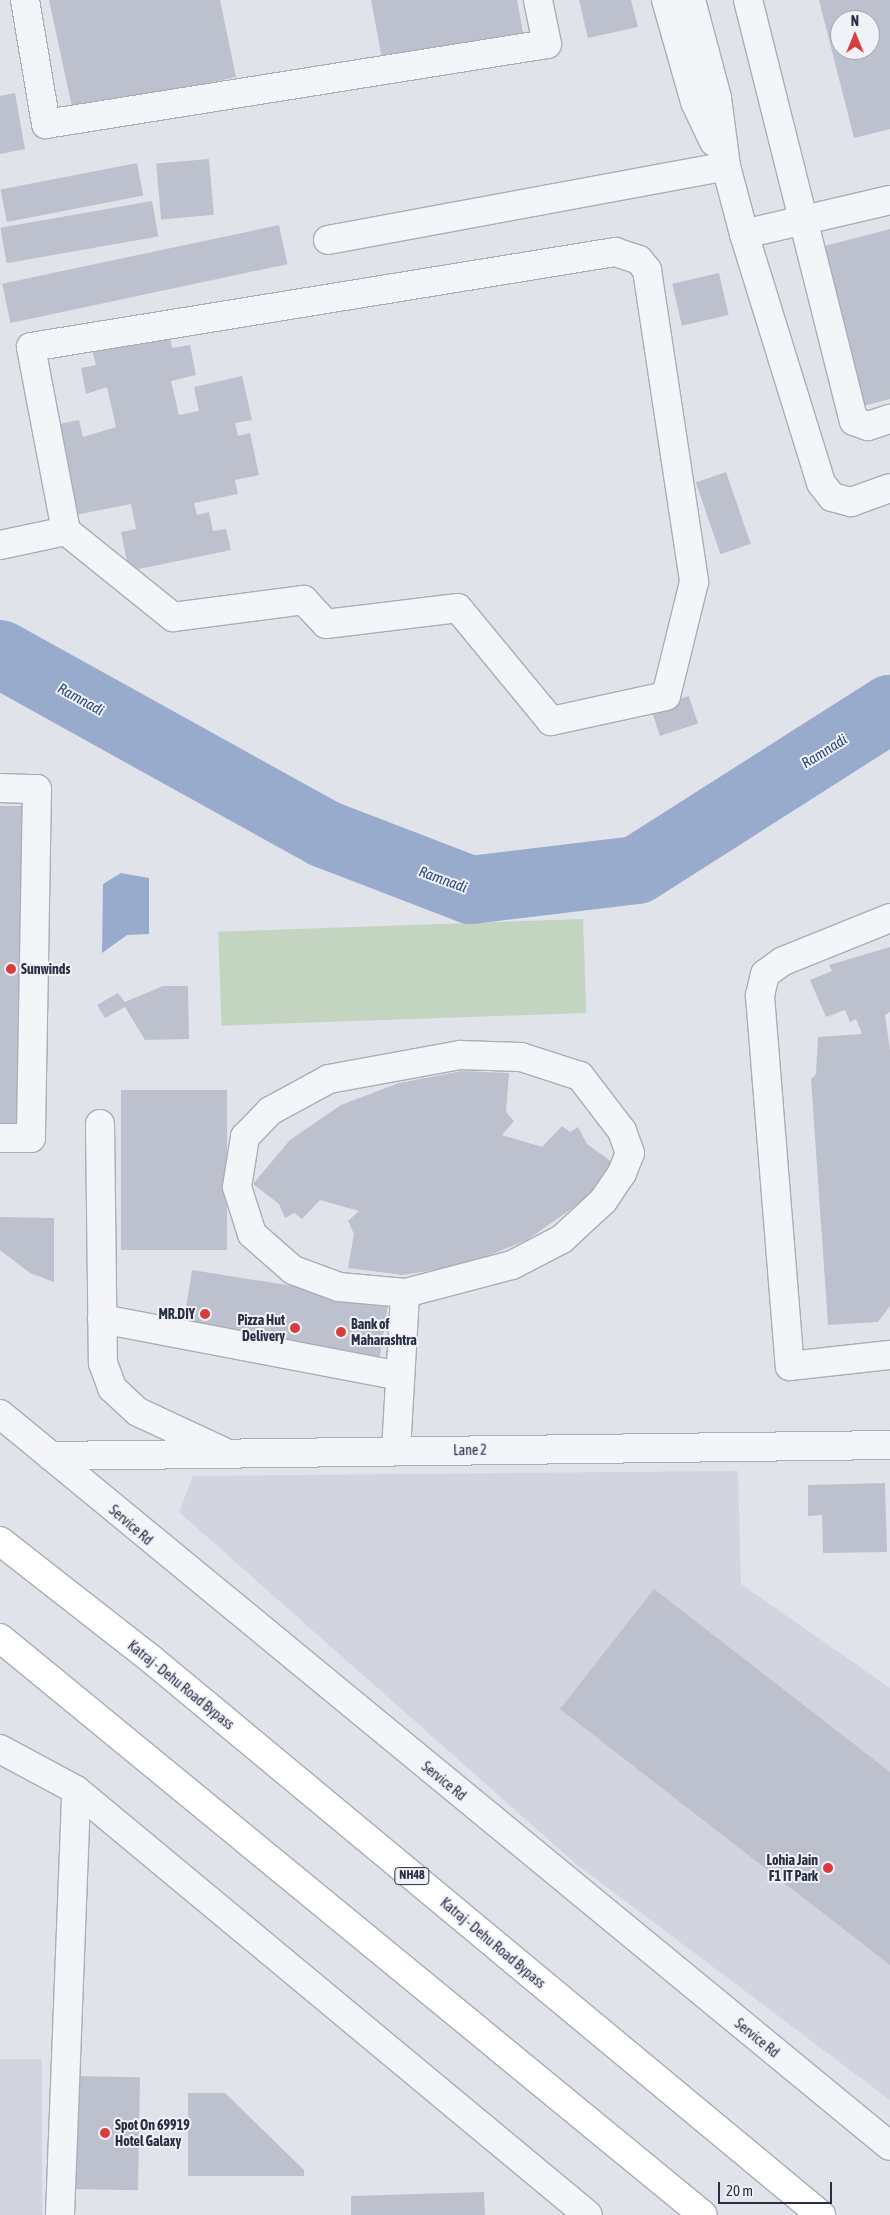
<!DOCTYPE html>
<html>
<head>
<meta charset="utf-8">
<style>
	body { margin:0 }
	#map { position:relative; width:890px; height:2215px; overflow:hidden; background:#e0e3ea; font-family:"Asap Condensed",sans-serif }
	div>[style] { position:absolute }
	.built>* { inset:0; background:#d2d5e0; transform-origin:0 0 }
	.green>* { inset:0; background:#c3d5c1; transform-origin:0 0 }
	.water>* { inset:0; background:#99abcd }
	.river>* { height:68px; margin:-34px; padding:0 34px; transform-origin:34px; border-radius:34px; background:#99abcd }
	.building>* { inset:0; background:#bdc1ce; transform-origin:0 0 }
	.roads { filter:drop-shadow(1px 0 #a9adb8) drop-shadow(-1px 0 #a9adb8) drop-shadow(0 1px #a9adb8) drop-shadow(0 -1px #a9adb8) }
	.minor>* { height:28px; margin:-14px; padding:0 14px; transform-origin:14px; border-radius:14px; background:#f4f5f8 }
	.highway>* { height:28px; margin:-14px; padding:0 14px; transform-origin:14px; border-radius:14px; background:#fff }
	.dots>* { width:14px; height:14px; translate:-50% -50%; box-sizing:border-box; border:2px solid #f0f2f8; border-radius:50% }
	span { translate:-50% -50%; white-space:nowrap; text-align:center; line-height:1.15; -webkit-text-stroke:4px #f0f2f8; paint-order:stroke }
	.shield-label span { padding:1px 4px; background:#f0f2f8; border:1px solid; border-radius:4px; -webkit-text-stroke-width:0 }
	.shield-label { font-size:12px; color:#282e43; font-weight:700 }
	.poi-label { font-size:14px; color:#282e43; font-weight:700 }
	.left { translate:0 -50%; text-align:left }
	.right { translate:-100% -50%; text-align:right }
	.street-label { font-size:14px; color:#282e43 }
	.water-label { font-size:15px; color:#2e467a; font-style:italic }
	.north { position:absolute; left:830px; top:10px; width:50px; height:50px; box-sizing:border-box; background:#f0f2f8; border:1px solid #a0a4b0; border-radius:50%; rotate:0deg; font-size:14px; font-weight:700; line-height:20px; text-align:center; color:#282e43 }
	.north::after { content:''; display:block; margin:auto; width:18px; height:22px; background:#d83d3e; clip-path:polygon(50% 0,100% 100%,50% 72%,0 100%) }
	.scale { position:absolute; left:718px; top:2182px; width:114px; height:22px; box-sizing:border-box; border:2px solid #282e43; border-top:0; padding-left:6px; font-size:15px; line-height:18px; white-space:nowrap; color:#282e43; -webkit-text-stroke:4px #f0f2f8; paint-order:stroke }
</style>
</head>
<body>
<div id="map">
	<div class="built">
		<i style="clip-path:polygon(738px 1471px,741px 1584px,890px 1688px,890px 2100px,576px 1864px,179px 1512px,193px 1476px)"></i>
		<i style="left:0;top:2059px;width:42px;height:156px"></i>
	</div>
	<div class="green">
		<i style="left:583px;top:919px;width:94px;height:365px;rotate:88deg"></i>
	</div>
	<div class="water">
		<i style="clip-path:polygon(121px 873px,149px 878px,149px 934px,127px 935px,102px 953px,103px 884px)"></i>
	</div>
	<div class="river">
		<i style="left:0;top:654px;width:372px;rotate:29deg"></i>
		<i style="left:325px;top:834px;width:156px;rotate:21deg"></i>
		<i style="left:471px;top:890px;width:167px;rotate:-6.9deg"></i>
		<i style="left:637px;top:870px;width:300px;rotate:-32.5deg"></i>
	</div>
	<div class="building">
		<i style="clip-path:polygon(49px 0,220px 0,236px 77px,73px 112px)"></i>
		<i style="clip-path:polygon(371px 0,517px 0,524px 38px,383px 64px)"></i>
		<i style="clip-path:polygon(579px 0,631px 0,638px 27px,588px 38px)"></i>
		<i style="clip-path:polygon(evenodd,819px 0,890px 0,890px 129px,854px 138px,819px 0,840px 20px,870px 20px,870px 50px,840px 50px,840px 20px)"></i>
		<i style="clip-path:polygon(15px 93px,25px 149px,0 154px,0 96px)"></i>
		<i style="left:209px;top:159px;width:56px;height:53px;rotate:85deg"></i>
		<i style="left:137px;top:163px;width:33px;height:139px;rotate:79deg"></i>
		<i style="left:152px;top:201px;width:36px;height:154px;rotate:80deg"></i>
		<i style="left:279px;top:225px;width:40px;height:283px;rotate:78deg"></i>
		<i style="clip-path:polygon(890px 229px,890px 399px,863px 406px,821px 247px)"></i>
		<i style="left:719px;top:273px;width:43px;height:48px;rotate:77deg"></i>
		<i style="clip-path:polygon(169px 330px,172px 348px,190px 345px,196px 375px,171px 381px,179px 415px,199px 411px,194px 387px,242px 376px,252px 420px,235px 423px,238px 436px,250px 433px,259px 475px,235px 480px,238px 494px,194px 503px,197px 515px,209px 512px,213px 531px,226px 529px,231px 550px,129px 571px,121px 532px,136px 529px,131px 504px,70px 516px,59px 424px,79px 420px,83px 437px,116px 427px,107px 387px,86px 394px,81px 368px,96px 365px,91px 346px)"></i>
		<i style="left:726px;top:472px;width:76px;height:32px;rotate:71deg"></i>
		<i style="left:689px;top:696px;width:29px;height:40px;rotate:72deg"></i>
		<i style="left:0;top:806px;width:24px;height:326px"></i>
		<i style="clip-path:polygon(890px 947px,890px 1012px,885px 1015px,890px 1050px,890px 1306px,878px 1322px,828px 1325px,811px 1079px,816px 1074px,818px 1037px,862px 1034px,856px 1019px,850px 1022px,845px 1010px,826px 1017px,810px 980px,832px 971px,829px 965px)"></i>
		<i style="clip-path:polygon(163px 986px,188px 986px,189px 1039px,145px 1040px,125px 1007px,105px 1018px,97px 1005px,118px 993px,125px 1002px)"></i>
		<i style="clip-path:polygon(462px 1071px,509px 1073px,506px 1112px,514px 1121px,502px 1135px,542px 1147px,562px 1126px,570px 1132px,578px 1127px,587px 1144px,616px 1165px,584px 1200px,527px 1240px,465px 1265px,403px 1275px,348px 1268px,354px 1234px,348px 1221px,359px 1211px,320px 1200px,302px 1219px,294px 1213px,285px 1218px,279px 1204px,253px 1184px,290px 1140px,341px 1105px,399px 1083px)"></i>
		<i style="left:227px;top:1090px;width:160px;height:106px;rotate:90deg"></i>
		<i style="clip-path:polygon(0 1217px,54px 1218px,54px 1282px,30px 1273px,0 1250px)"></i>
		<i style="left:192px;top:1270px;width:199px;height:63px;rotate:9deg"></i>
		<i style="clip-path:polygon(885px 1483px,887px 1552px,823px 1553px,822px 1515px,808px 1516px,808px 1485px)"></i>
		<i style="clip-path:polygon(654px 1589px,890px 1772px,890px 1965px,560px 1709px)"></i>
		<i style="left:73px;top:2076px;width:67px;height:113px;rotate:1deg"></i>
		<i style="clip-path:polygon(188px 2093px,225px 2093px,304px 2170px,304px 2176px,188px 2176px)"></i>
		<i style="clip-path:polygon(484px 2192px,485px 2215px,351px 2215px,351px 2196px)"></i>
	</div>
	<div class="roads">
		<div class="minor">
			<i style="left:25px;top:0;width:126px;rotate:80.4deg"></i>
			<i style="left:46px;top:124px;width:507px;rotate:-9.07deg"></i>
			<i style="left:547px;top:44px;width:45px;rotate:-101.6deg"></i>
			<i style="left:666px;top:0;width:106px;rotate:74.1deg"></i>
			<i style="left:695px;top:102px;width:44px;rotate:64.6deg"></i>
			<i style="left:691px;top:0;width:101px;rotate:75.1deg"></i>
			<i style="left:717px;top:98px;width:69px;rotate:82.5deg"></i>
			<i style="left:726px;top:166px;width:70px;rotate:75.2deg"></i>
			<i style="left:744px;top:234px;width:261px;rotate:72.8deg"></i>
			<i style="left:821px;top:483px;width:18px;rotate:52deg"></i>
			<i style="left:832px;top:497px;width:20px;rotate:15deg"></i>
			<i style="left:851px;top:502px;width:41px;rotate:-19.7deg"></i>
			<i style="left:748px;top:0;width:434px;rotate:75.9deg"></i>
			<i style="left:854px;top:421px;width:15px;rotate:20deg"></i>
			<i style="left:868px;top:426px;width:23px;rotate:-18deg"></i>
			<i style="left:744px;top:234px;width:150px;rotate:-13.1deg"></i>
			<i style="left:328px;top:240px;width:405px;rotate:-10.5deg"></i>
			<i style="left:615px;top:252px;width:25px;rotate:18deg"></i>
			<i style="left:639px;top:260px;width:13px;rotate:51deg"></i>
			<i style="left:647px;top:270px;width:316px;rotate:81.4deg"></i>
			<i style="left:694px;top:582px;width:117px;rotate:103.8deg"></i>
			<i style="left:666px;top:696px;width:118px;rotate:167.7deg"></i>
			<i style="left:551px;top:721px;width:146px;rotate:-129.5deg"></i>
			<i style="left:458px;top:608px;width:133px;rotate:173.1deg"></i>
			<i style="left:326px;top:624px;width:33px;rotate:-133deg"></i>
			<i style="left:304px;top:600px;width:132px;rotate:172.6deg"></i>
			<i style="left:173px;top:617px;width:137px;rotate:-141.2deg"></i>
			<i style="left:66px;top:531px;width:187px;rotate:-100.8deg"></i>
			<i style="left:31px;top:347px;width:592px;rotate:-9.24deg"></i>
			<i style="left:0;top:545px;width:67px;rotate:-12deg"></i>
			<i style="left:0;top:788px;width:37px;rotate:2deg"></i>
			<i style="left:37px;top:789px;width:349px;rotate:91deg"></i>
			<i style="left:31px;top:1138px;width:31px;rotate:180deg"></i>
			<i style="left:890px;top:918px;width:115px;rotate:158.1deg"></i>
			<i style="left:783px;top:961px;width:22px;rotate:144deg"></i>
			<i style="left:765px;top:974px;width:23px;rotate:103deg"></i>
			<i style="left:760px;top:996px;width:371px;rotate:85.4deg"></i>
			<i style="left:790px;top:1366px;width:101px;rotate:-6.3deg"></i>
			<i style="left:460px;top:1055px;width:61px;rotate:1.9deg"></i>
			<i style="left:521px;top:1057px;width:62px;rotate:17.9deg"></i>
			<i style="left:580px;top:1076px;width:69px;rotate:52.6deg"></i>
			<i style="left:622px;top:1131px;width:23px;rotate:70deg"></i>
			<i style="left:630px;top:1153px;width:22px;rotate:112deg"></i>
			<i style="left:622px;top:1173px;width:34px;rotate:124deg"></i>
			<i style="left:603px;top:1201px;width:56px;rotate:137.2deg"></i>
			<i style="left:562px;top:1239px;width:56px;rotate:152.5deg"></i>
			<i style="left:512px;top:1265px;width:111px;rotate:165.3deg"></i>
			<i style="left:405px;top:1293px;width:66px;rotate:-174.8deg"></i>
			<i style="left:339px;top:1287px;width:49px;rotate:-159.7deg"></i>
			<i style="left:293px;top:1270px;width:55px;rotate:-138.7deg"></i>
			<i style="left:252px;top:1234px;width:49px;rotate:-107.7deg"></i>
			<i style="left:237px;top:1187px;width:51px;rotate:-80.9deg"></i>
			<i style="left:245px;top:1137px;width:36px;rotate:-46deg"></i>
			<i style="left:270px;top:1111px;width:67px;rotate:-28.5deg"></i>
			<i style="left:329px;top:1079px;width:133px;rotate:-10.4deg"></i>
			<i style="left:100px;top:1124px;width:239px;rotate:89.3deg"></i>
			<i style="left:103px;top:1363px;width:27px;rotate:70deg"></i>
			<i style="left:112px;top:1388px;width:35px;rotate:43deg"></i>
			<i style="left:138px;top:1412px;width:93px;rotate:24.9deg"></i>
			<i style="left:102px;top:1319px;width:303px;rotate:10.8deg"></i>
			<i style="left:0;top:1414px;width:1152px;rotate:39.44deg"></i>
			<i style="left:396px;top:1451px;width:158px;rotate:-86.7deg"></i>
			<i style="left:51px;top:1456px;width:839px;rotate:-0.75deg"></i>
			<i style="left:0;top:1749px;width:86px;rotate:28.3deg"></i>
			<i style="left:76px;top:1790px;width:665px;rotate:39.7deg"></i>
			<i style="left:60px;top:2215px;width:425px;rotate:-87.8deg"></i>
		</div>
		<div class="highway">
			<i style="left:0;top:1541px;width:192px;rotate:38deg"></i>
			<i style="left:151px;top:1659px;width:871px;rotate:39.69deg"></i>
			<i style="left:0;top:1638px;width:909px;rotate:39.38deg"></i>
		</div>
	</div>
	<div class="dots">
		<i style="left:11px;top:969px;background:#d83d3e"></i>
		<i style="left:205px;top:1314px;background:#d83d3e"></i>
		<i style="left:295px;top:1328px;background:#d83d3e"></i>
		<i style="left:341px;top:1332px;background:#d83d3e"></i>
		<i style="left:828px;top:1868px;background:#d83d3e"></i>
		<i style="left:105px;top:2133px;background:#d83d3e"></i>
	</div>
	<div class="shield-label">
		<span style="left:412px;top:1876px">NH48</span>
	</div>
	<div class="poi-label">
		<span class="left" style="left:21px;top:969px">Sunwinds</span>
		<span class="right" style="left:195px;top:1314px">MR.DIY</span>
		<span class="right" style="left:285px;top:1328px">Pizza Hut<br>Delivery</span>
		<span class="left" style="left:351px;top:1332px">Bank of<br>Maharashtra</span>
		<span class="right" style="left:818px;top:1868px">Lohia Jain<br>F1 IT Park</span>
		<span class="left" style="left:115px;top:2133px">Spot On 69919<br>Hotel Galaxy</span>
	</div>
	<div class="street-label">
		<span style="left:470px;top:1450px;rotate:-1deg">Lane 2</span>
		<span style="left:131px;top:1525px;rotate:41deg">Service Rd</span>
		<span style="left:181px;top:1685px;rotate:39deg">Katraj - Dehu Road Bypass</span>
		<span style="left:444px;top:1781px;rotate:39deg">Service Rd</span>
		<span style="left:493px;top:1943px;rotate:40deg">Katraj - Dehu Road Bypass</span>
		<span style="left:757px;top:2038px;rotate:39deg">Service Rd</span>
	</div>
	<div class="water-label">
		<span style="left:81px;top:699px;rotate:29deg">Ramnadi</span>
		<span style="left:824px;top:751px;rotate:-32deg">Ramnadi</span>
		<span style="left:443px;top:879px;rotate:20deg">Ramnadi</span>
	</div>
	<div class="north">N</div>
	<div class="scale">20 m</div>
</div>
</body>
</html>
